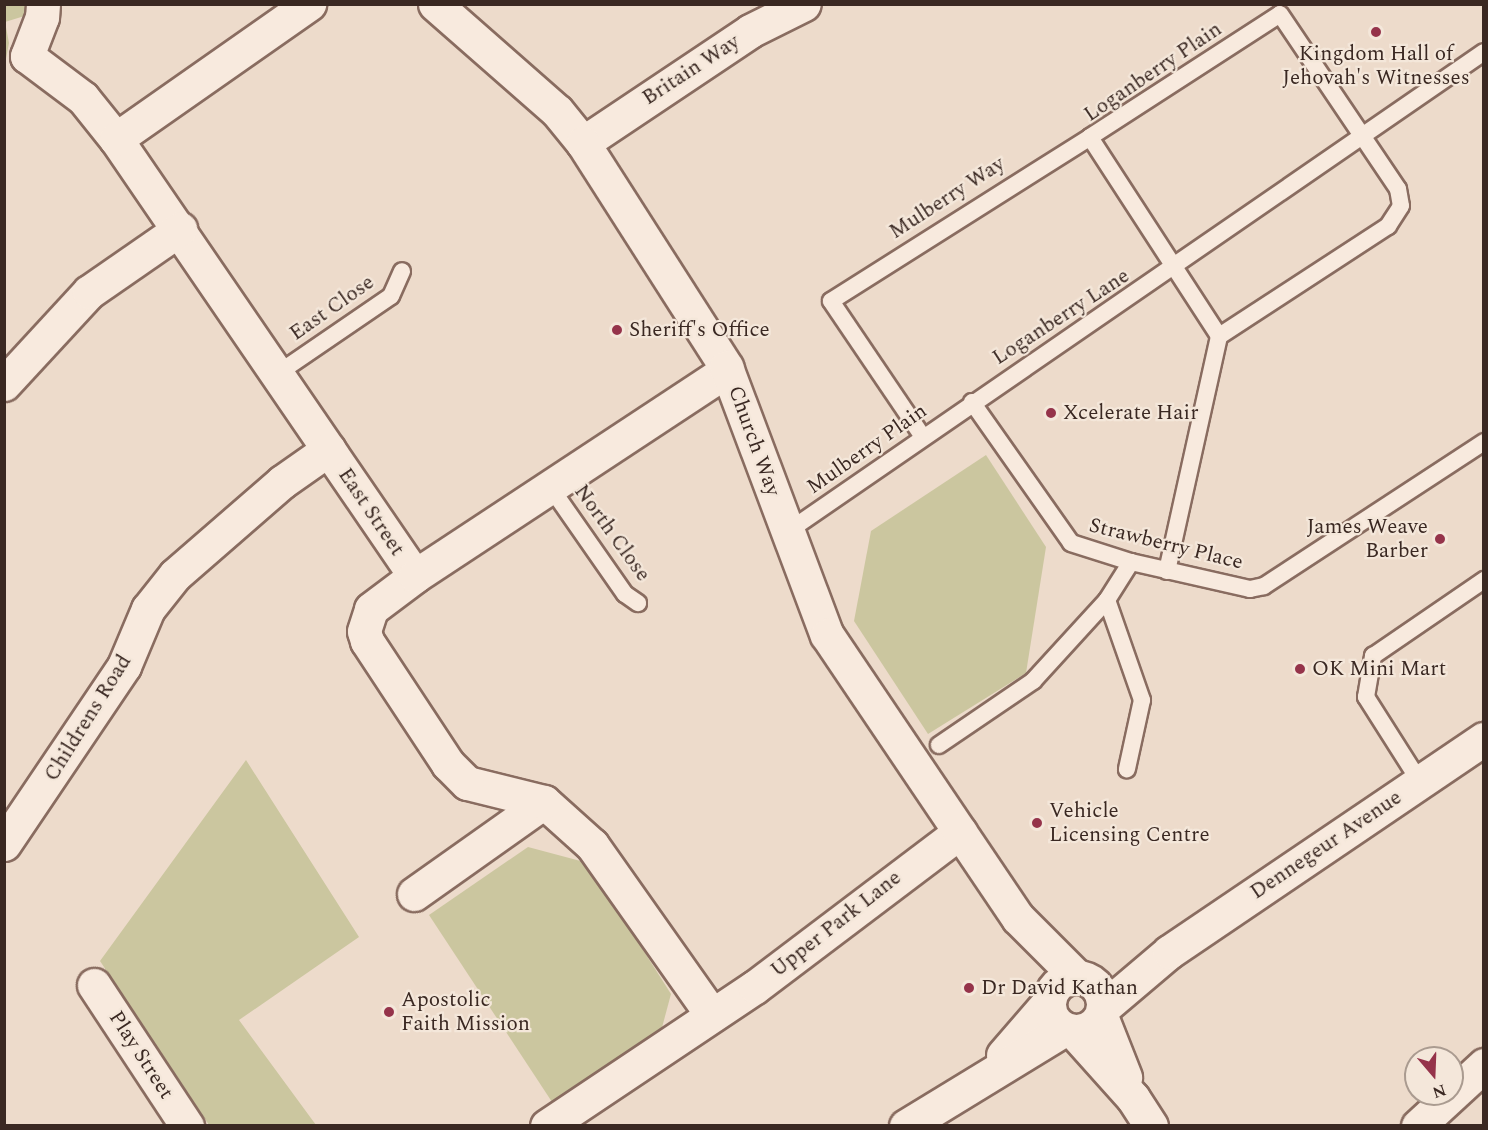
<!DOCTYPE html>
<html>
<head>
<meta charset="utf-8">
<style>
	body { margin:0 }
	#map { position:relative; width:1488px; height:1130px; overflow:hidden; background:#eddbcb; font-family:Spectral,serif }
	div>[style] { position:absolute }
	.green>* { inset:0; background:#cbc69f }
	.roads { filter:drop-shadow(2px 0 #896c60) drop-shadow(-2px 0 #896c60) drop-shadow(0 2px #896c60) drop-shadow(0 -2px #896c60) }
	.lane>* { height:16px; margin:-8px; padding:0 8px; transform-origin:8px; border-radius:8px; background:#f8eade }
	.street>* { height:33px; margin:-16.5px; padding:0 16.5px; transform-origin:16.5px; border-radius:16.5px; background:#f8eade }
	.secondary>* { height:33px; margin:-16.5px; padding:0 16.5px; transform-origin:16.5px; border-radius:16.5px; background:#f8eade }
	.secondary>.ring { margin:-16.5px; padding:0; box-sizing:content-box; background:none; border:33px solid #f8eade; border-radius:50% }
	.dots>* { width:16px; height:16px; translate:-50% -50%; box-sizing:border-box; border:3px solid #f4e7da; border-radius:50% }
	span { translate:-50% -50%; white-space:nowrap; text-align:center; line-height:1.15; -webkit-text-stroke:4.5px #f4e7da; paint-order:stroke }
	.poi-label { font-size:21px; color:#3a2822 }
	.left { translate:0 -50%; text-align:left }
	.right { translate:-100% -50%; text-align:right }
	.street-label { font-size:21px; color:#3a2822 }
	.frame { position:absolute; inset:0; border:6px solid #3a2822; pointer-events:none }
	.north { position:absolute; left:1404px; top:1046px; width:60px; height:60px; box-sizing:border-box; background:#f4e7da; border:2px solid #aa9b90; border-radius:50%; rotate:161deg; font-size:16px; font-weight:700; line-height:24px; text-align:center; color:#3a2822 }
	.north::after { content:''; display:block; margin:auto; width:21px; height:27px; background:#95334a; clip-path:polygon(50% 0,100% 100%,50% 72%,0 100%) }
</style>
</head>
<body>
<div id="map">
	<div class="green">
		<i style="clip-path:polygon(5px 5px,37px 5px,31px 14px,5px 22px,9px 43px,5px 64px)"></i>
		<i style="clip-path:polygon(986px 455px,1046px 547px,1026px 673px,928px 734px,854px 621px,871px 531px)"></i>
		<i style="clip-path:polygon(246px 760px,359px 937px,239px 1020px,316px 1125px,209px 1125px,100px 961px)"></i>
		<i style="clip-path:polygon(528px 847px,588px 863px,671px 994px,660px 1035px,554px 1105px,429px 915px)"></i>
	</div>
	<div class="roads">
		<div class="lane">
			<i style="left:1280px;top:14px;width:211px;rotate:56deg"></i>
			<i style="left:1398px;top:189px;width:17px;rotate:80deg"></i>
			<i style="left:1401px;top:206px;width:24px;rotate:123deg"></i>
			<i style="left:1388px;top:226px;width:202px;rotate:146.9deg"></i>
			<i style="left:1219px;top:336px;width:237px;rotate:-123deg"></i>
			<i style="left:1090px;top:137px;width:226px;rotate:-32.9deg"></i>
			<i style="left:277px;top:374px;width:138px;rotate:-34.4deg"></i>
			<i style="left:391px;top:296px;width:27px;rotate:-66deg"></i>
			<i style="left:972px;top:402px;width:172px;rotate:54.9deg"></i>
			<i style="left:1071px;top:543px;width:63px;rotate:17.6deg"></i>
			<i style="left:1131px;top:562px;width:122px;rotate:12.8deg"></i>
			<i style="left:1250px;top:589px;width:14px;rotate:-12deg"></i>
			<i style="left:1264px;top:586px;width:263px;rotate:-33.2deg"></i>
			<i style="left:923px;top:437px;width:164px;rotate:-124.1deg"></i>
			<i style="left:831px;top:301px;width:307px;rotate:-32.3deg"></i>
			<i style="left:551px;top:488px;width:129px;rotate:55.1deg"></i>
			<i style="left:625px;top:594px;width:16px;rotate:35deg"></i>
			<i style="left:787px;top:532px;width:846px;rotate:-34.55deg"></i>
			<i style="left:1167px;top:571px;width:241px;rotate:-77.5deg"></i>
			<i style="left:1107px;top:600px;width:106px;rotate:70.7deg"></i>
			<i style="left:1142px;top:700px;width:71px;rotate:102.3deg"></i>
			<i style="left:939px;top:745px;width:114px;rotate:-34.2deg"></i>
			<i style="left:1033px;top:681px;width:110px;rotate:-47.6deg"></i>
			<i style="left:1107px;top:600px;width:45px;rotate:-57.7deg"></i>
			<i style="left:1420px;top:782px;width:101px;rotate:-122.4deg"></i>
			<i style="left:1366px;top:697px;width:42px;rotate:-80.3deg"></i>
			<i style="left:1373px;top:656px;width:135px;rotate:-34.4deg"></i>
		</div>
		<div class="street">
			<i style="left:43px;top:4px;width:13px;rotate:94deg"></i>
			<i style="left:42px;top:17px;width:42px;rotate:111deg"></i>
			<i style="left:27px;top:56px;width:70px;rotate:36.9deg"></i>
			<i style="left:83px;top:98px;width:53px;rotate:51.2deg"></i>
			<i style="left:116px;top:139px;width:529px;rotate:55.62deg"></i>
			<i style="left:116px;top:139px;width:236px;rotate:-35deg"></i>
			<i style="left:583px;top:143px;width:201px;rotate:-33.8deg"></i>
			<i style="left:750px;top:31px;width:60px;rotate:-26.6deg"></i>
			<i style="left:4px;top:384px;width:125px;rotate:-47.3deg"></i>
			<i style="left:89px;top:292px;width:111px;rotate:-34.7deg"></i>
			<i style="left:4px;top:844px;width:215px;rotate:-56deg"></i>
			<i style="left:124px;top:666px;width:62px;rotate:-67.2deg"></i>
			<i style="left:148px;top:609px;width:43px;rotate:-51.5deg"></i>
			<i style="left:175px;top:575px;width:142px;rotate:-41deg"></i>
			<i style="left:282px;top:482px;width:57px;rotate:-35.1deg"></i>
			<i style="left:414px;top:894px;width:159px;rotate:-35.3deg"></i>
			<i style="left:94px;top:985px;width:169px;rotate:56.6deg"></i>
			<i style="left:712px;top:1015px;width:208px;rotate:-125.2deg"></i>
			<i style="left:592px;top:845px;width:64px;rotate:-138.1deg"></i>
			<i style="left:544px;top:802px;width:79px;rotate:-166.1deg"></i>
			<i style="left:467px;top:783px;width:27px;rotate:-135deg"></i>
			<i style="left:448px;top:764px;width:147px;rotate:-123.4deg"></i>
			<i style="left:367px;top:641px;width:10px;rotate:-107deg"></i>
			<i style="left:364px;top:631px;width:23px;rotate:-72deg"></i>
			<i style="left:371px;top:609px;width:55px;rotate:-36.9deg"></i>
			<i style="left:415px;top:576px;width:374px;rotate:-33.4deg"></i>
			<i style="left:1101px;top:1016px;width:66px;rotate:68.5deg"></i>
			<i style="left:1073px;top:1031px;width:90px;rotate:48.2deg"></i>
			<i style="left:1133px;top:1098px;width:33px;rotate:57deg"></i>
			<i style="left:1003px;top:1055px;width:69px;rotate:-49.1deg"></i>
			<i style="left:547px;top:1126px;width:250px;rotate:-33.8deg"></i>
			<i style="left:755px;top:987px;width:257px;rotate:-37.1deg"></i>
			<i style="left:906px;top:1126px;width:186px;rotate:-31.4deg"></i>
			<i style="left:1418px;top:1126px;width:90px;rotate:-42.7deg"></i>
		</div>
		<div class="secondary">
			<i style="left:435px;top:4px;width:162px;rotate:41.3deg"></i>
			<i style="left:557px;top:111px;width:41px;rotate:50.9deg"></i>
			<i style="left:583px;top:143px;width:266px;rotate:57.4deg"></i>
			<i style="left:726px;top:367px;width:286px;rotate:69.4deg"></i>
			<i style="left:827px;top:635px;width:341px;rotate:56deg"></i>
			<i style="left:1018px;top:918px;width:82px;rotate:45deg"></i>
			<i class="ring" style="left:1049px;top:977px;width:21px;height:21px"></i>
			<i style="left:1103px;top:1008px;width:87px;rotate:-40.3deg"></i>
			<i style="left:1169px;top:952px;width:380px;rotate:-34.1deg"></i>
		</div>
	</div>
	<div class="dots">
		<i style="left:1376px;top:32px;background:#95334a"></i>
		<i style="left:617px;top:330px;background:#95334a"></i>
		<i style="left:1051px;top:413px;background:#95334a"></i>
		<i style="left:1440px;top:539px;background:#95334a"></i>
		<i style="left:1300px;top:669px;background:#95334a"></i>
		<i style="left:1037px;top:823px;background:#95334a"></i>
		<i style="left:969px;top:988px;background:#95334a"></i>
		<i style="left:389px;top:1012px;background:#95334a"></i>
	</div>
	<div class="poi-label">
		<span style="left:1376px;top:66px">Kingdom Hall of<br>Jehovah's Witnesses</span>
		<span class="left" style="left:629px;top:330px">Sheriff's Office</span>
		<span class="left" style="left:1063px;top:413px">Xcelerate Hair</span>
		<span class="right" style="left:1428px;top:539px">James Weave<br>Barber</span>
		<span class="left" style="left:1312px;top:669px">OK Mini Mart</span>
		<span class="left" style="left:1049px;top:823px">Vehicle<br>Licensing Centre</span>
		<span class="left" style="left:981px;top:988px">Dr David Kathan</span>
		<span class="left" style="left:401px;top:1012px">Apostolic<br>Faith Mission</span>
	</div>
	<div class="street-label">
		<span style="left:691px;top:70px;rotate:-33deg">Britain Way</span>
		<span style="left:1153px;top:72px;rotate:-34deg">Loganberry Plain</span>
		<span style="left:947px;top:198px;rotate:-33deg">Mulberry Way</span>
		<span style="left:332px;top:308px;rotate:-35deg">East Close</span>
		<span style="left:1061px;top:317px;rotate:-33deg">Loganberry Lane</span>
		<span style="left:754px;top:441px;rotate:70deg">Church Way</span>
		<span style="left:867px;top:449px;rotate:-35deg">Mulberry Plain</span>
		<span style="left:371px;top:512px;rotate:56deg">East Street</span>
		<span style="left:612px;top:533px;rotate:54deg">North Close</span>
		<span style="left:1166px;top:544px;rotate:14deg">Strawberry Place</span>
		<span style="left:88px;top:718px;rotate:-58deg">Childrens Road</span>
		<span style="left:1326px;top:845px;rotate:-34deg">Dennegeur Avenue</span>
		<span style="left:836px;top:924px;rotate:-38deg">Upper Park Lane</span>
		<span style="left:141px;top:1055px;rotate:57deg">Play Street</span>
	</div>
	<div class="frame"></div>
	<div class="north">N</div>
</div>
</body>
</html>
